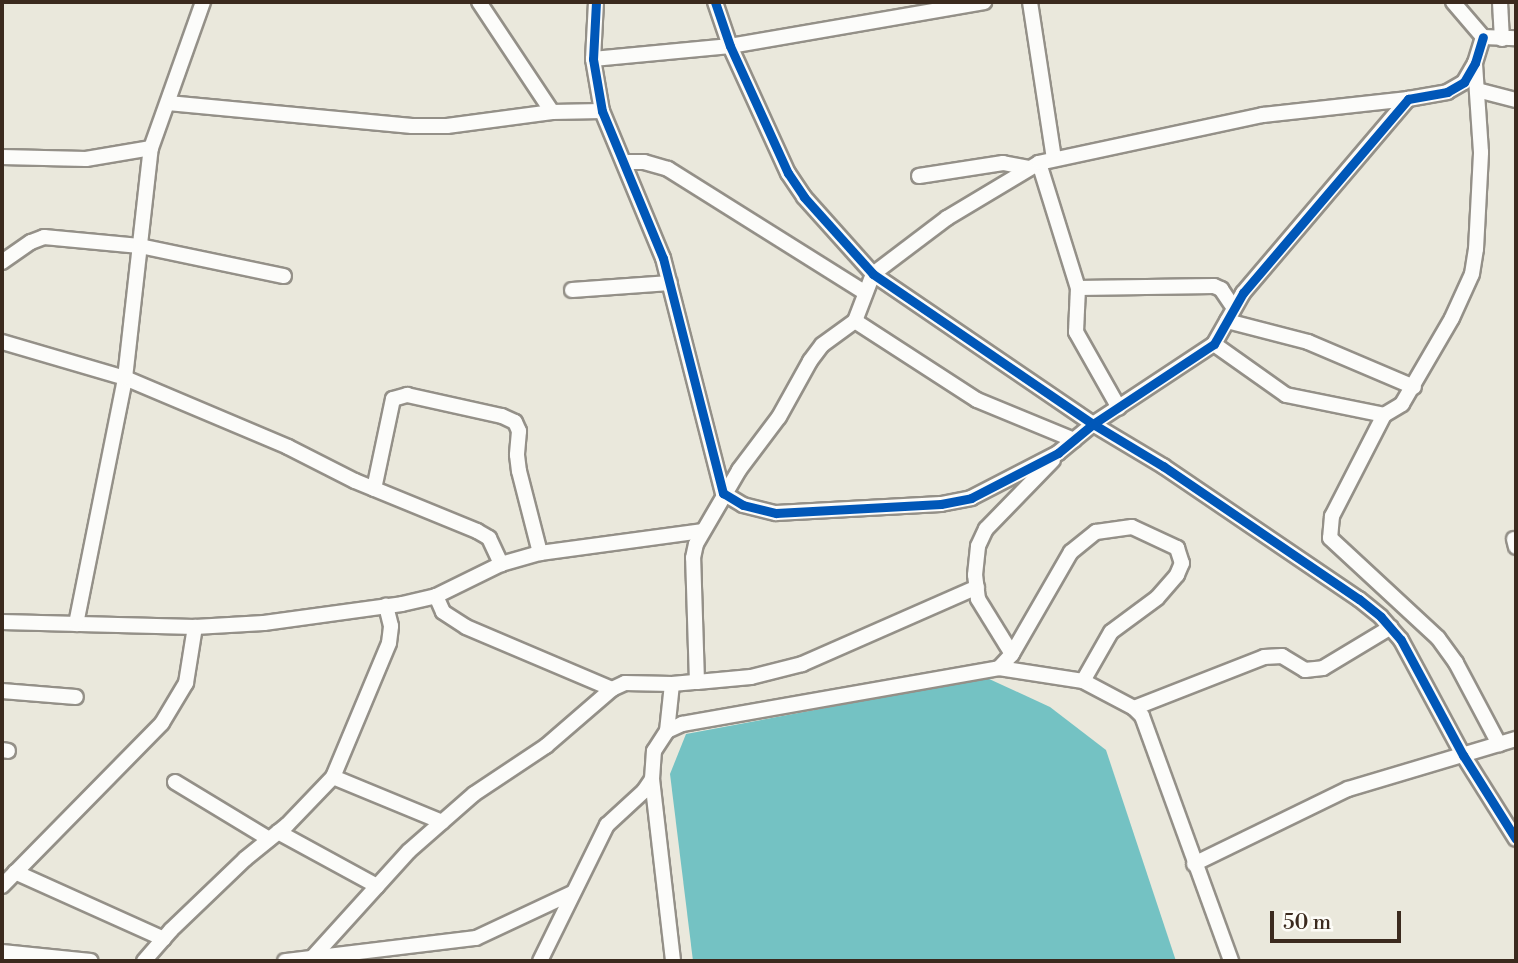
<!DOCTYPE html>
<html>
<head>
<meta charset="utf-8">
<style>
	body { margin:0 }
	#map { position:relative; width:1518px; height:963px; overflow:hidden; background:#eae8dc; font-family:"Libre Bodoni",serif }
	div>[style] { position:absolute }
	.water>* { inset:0; background:#74c2c3 }
	.roads { filter:drop-shadow(2px 0 #949088) drop-shadow(-2px 0 #949088) drop-shadow(0 2px #949088) drop-shadow(0 -2px #949088) }
	.minor>* { height:14px; margin:-7px; padding:0 7px; transform-origin:7px; border-radius:7px; background:#fcfcfa }
	.cycleway>* { height:9px; margin:-4.5px; padding:0 4.5px; transform-origin:4.5px; border-radius:4.5px; background:#0057b8 }
	span { translate:-50% -50%; white-space:nowrap; text-align:center; line-height:1.15; -webkit-text-stroke:7px #fdfcf7; paint-order:stroke }
	.frame { position:absolute; inset:0; border:4px solid #3b2a1e; pointer-events:none }
	.scale { position:absolute; left:1270px; top:911px; width:131px; height:32px; box-sizing:border-box; border:4px solid #3b2a1e; border-top:0; padding-left:9px; font-size:21px; line-height:24px; white-space:nowrap; color:#3b2a1e; -webkit-text-stroke:5px #fdfcf7; paint-order:stroke }
</style>
</head>
<body>
<div id="map">
	<div class="water">
		<i style="clip-path:polygon(987px 678px,1050px 707px,1106px 750px,1176px 961px,693px 961px,670px 774px,686px 734px)"></i>
	</div>
	<div class="roads">
		<div class="minor">
			<i style="left:479px;top:2px;width:132px;rotate:56.4deg"></i>
			<i style="left:596px;top:2px;width:57px;rotate:93deg"></i>
			<i style="left:593px;top:59px;width:53px;rotate:80.2deg"></i>
			<i style="left:602px;top:111px;width:159px;rotate:67.5deg"></i>
			<i style="left:663px;top:258px;width:243px;rotate:75.7deg"></i>
			<i style="left:723px;top:493px;width:23px;rotate:31deg"></i>
			<i style="left:743px;top:505px;width:34px;rotate:14deg"></i>
			<i style="left:776px;top:513px;width:165px;rotate:-3.1deg"></i>
			<i style="left:941px;top:504px;width:31px;rotate:-11deg"></i>
			<i style="left:971px;top:498px;width:98px;rotate:-27.3deg"></i>
			<i style="left:1058px;top:453px;width:45px;rotate:-39.6deg"></i>
			<i style="left:1093px;top:424px;width:145px;rotate:-33.5deg"></i>
			<i style="left:1214px;top:344px;width:59px;rotate:-60.4deg"></i>
			<i style="left:1243px;top:293px;width:255px;rotate:-49.6deg"></i>
			<i style="left:1408px;top:99px;width:40px;rotate:-10deg"></i>
			<i style="left:1447px;top:92px;width:20px;rotate:-30deg"></i>
			<i style="left:1464px;top:82px;width:22px;rotate:-60deg"></i>
			<i style="left:1475px;top:63px;width:27px;rotate:-73deg"></i>
			<i style="left:715px;top:2px;width:46px;rotate:71.2deg"></i>
			<i style="left:730px;top:46px;width:140px;rotate:65.5deg"></i>
			<i style="left:788px;top:173px;width:29px;rotate:56deg"></i>
			<i style="left:804px;top:197px;width:103px;rotate:48.1deg"></i>
			<i style="left:873px;top:274px;width:266px;rotate:34.3deg"></i>
			<i style="left:1093px;top:424px;width:82px;rotate:31deg"></i>
			<i style="left:1163px;top:466px;width:237px;rotate:34.2deg"></i>
			<i style="left:1359px;top:599px;width:28px;rotate:39deg"></i>
			<i style="left:1381px;top:617px;width:30px;rotate:49deg"></i>
			<i style="left:1401px;top:640px;width:131px;rotate:61.7deg"></i>
			<i style="left:1463px;top:755px;width:99px;rotate:57.8deg"></i>
			<i style="left:1030px;top:2px;width:158px;rotate:81.3deg"></i>
			<i style="left:1453px;top:2px;width:46px;rotate:49.4deg"></i>
			<i style="left:1483px;top:37px;width:33px;rotate:2deg"></i>
			<i style="left:1500px;top:2px;width:37px;rotate:87deg"></i>
			<i style="left:593px;top:59px;width:138px;rotate:-5.4deg"></i>
			<i style="left:730px;top:46px;width:258px;rotate:-9.8deg"></i>
			<i style="left:1477px;top:90px;width:40px;rotate:14.4deg"></i>
			<i style="left:168px;top:103px;width:245px;rotate:5.4deg"></i>
			<i style="left:412px;top:126px;width:35px"></i>
			<i style="left:447px;top:126px;width:106px;rotate:-7.6deg"></i>
			<i style="left:552px;top:112px;width:50px;rotate:-1.1deg"></i>
			<i style="left:2px;top:157px;width:84px;rotate:1.4deg"></i>
			<i style="left:86px;top:159px;width:66px;rotate:-9.6deg"></i>
			<i style="left:624px;top:162px;width:20px"></i>
			<i style="left:644px;top:162px;width:25px;rotate:16deg"></i>
			<i style="left:668px;top:169px;width:231px;rotate:32.1deg"></i>
			<i style="left:1039px;top:163px;width:131px;rotate:72.7deg"></i>
			<i style="left:1078px;top:288px;width:44px;rotate:92.6deg"></i>
			<i style="left:1076px;top:332px;width:87px;rotate:60.5deg"></i>
			<i style="left:919px;top:176px;width:85px;rotate:-8.8deg"></i>
			<i style="left:1003px;top:163px;width:26px;rotate:11deg"></i>
			<i style="left:2px;top:262px;width:35px;rotate:-35deg"></i>
			<i style="left:31px;top:242px;width:14px;rotate:-21deg"></i>
			<i style="left:44px;top:237px;width:96px;rotate:5.4deg"></i>
			<i style="left:140px;top:246px;width:147px;rotate:11.8deg"></i>
			<i style="left:1078px;top:288px;width:136px;rotate:-0.8deg"></i>
			<i style="left:1214px;top:286px;width:8px;rotate:23deg"></i>
			<i style="left:1221px;top:289px;width:23px;rotate:56deg"></i>
			<i style="left:572px;top:290px;width:98px;rotate:-4.1deg"></i>
			<i style="left:855px;top:321px;width:145px;rotate:32.9deg"></i>
			<i style="left:977px;top:400px;width:105px;rotate:22.4deg"></i>
			<i style="left:1227px;top:321px;width:84px;rotate:14.5deg"></i>
			<i style="left:1308px;top:342px;width:115px;rotate:23deg"></i>
			<i style="left:2px;top:342px;width:128px;rotate:16.3deg"></i>
			<i style="left:125px;top:378px;width:177px;rotate:22.9deg"></i>
			<i style="left:288px;top:447px;width:75px;rotate:26.9deg"></i>
			<i style="left:355px;top:481px;width:132px;rotate:22.3deg"></i>
			<i style="left:477px;top:531px;width:14px;rotate:30deg"></i>
			<i style="left:489px;top:538px;width:29px;rotate:65deg"></i>
			<i style="left:1214px;top:344px;width:88px;rotate:35.3deg"></i>
			<i style="left:1286px;top:395px;width:100px;rotate:11.5deg"></i>
			<i style="left:1384px;top:415px;width:21px;rotate:-31deg"></i>
			<i style="left:1402px;top:404px;width:99px;rotate:-59.8deg"></i>
			<i style="left:1452px;top:318px;width:48px;rotate:-65.6deg"></i>
			<i style="left:1472px;top:274px;width:25px;rotate:-81deg"></i>
			<i style="left:1476px;top:249px;width:97px;rotate:-87deg"></i>
			<i style="left:1481px;top:152px;width:89px;rotate:-93.9deg"></i>
			<i style="left:1384px;top:415px;width:114px;rotate:117.2deg"></i>
			<i style="left:1332px;top:516px;width:22px;rotate:95deg"></i>
			<i style="left:1330px;top:538px;width:147px;rotate:42.8deg"></i>
			<i style="left:1438px;top:638px;width:31px;rotate:54deg"></i>
			<i style="left:1456px;top:663px;width:92px;rotate:62deg"></i>
			<i style="left:374px;top:489px;width:92px;rotate:-78.1deg"></i>
			<i style="left:393px;top:399px;width:15px;rotate:-16deg"></i>
			<i style="left:407px;top:395px;width:97px;rotate:12.5deg"></i>
			<i style="left:502px;top:416px;width:14px;rotate:25deg"></i>
			<i style="left:515px;top:422px;width:10px;rotate:66deg"></i>
			<i style="left:519px;top:431px;width:24px;rotate:95deg"></i>
			<i style="left:517px;top:455px;width:16px;rotate:83deg"></i>
			<i style="left:519px;top:471px;width:85px;rotate:75.6deg"></i>
			<i style="left:1514px;top:539px;width:8px;rotate:76deg"></i>
			<i style="left:436px;top:596px;width:17px;rotate:66deg"></i>
			<i style="left:443px;top:612px;width:27px;rotate:33deg"></i>
			<i style="left:466px;top:627px;width:159px;rotate:23deg"></i>
			<i style="left:2px;top:622px;width:193px;rotate:1.5deg"></i>
			<i style="left:195px;top:627px;width:69px;rotate:-3.3deg"></i>
			<i style="left:264px;top:623px;width:139px;rotate:-7.8deg"></i>
			<i style="left:402px;top:604px;width:35px;rotate:-13deg"></i>
			<i style="left:436px;top:596px;width:72px;rotate:-26.2deg"></i>
			<i style="left:501px;top:564px;width:41px;rotate:-15.8deg"></i>
			<i style="left:540px;top:553px;width:163px;rotate:-7.7deg"></i>
			<i style="left:76px;top:624px;width:251px;rotate:-78.7deg"></i>
			<i style="left:125px;top:378px;width:231px;rotate:-83.6deg"></i>
			<i style="left:151px;top:148px;width:155px;rotate:-70.4deg"></i>
			<i style="left:1012px;top:654px;width:65px;rotate:-121.7deg"></i>
			<i style="left:978px;top:599px;width:24px;rotate:-97deg"></i>
			<i style="left:975px;top:575px;width:29px;rotate:-84deg"></i>
			<i style="left:978px;top:546px;width:19px;rotate:-65deg"></i>
			<i style="left:986px;top:529px;width:96px;rotate:-45.8deg"></i>
			<i style="left:999px;top:668px;width:19px;rotate:-47deg"></i>
			<i style="left:1012px;top:654px;width:118px;rotate:-60deg"></i>
			<i style="left:1071px;top:552px;width:32px;rotate:-39deg"></i>
			<i style="left:1096px;top:532px;width:36px;rotate:-8deg"></i>
			<i style="left:1132px;top:527px;width:50px;rotate:25deg"></i>
			<i style="left:1177px;top:548px;width:16px;rotate:72deg"></i>
			<i style="left:1182px;top:563px;width:13px;rotate:113deg"></i>
			<i style="left:1177px;top:575px;width:30px;rotate:131deg"></i>
			<i style="left:1157px;top:598px;width:57px;rotate:143.5deg"></i>
			<i style="left:1111px;top:632px;width:56px;rotate:119.7deg"></i>
			<i style="left:697px;top:682px;width:54px;rotate:-5.3deg"></i>
			<i style="left:751px;top:677px;width:53px;rotate:-14.3deg"></i>
			<i style="left:802px;top:664px;width:191px;rotate:-23.7deg"></i>
			<i style="left:2px;top:691px;width:74px;rotate:4.6deg"></i>
			<i style="left:1134px;top:708px;width:140px;rotate:-21.4deg"></i>
			<i style="left:1264px;top:657px;width:18px;rotate:-3deg"></i>
			<i style="left:1282px;top:656px;width:27px;rotate:31deg"></i>
			<i style="left:1305px;top:670px;width:18px;rotate:-6deg"></i>
			<i style="left:1323px;top:668px;width:79px;rotate:-31.1deg"></i>
			<i style="left:667px;top:731px;width:47px;rotate:-83.9deg"></i>
			<i style="left:672px;top:684px;width:25px;rotate:-5deg"></i>
			<i style="left:697px;top:682px;width:124px;rotate:-91.8deg"></i>
			<i style="left:693px;top:558px;width:14px;rotate:-78deg"></i>
			<i style="left:696px;top:544px;width:86px;rotate:-59.8deg"></i>
			<i style="left:739px;top:470px;width:66px;rotate:-53deg"></i>
			<i style="left:779px;top:417px;width:64px;rotate:-61deg"></i>
			<i style="left:810px;top:361px;width:20px;rotate:-53deg"></i>
			<i style="left:822px;top:345px;width:41px;rotate:-36deg"></i>
			<i style="left:855px;top:321px;width:50px;rotate:-69deg"></i>
			<i style="left:873px;top:274px;width:93px;rotate:-37.1deg"></i>
			<i style="left:947px;top:218px;width:107px;rotate:-30.9deg"></i>
			<i style="left:1039px;top:163px;width:229px;rotate:-12.1deg"></i>
			<i style="left:1263px;top:115px;width:146px;rotate:-6.3deg"></i>
			<i style="left:2px;top:750px;width:6px;rotate:9deg"></i>
			<i style="left:333px;top:777px;width:118px;rotate:22.4deg"></i>
			<i style="left:652px;top:779px;width:183px;rotate:83.4deg"></i>
			<i style="left:175px;top:782px;width:110px;rotate:31.2deg"></i>
			<i style="left:278px;top:832px;width:113px;rotate:28.6deg"></i>
			<i style="left:1194px;top:864px;width:171px;rotate:-26deg"></i>
			<i style="left:1348px;top:789px;width:175px;rotate:-16.6deg"></i>
			<i style="left:15px;top:872px;width:163px;rotate:24.2deg"></i>
			<i style="left:2px;top:886px;width:228px;rotate:-45.5deg"></i>
			<i style="left:162px;top:723px;width:47px;rotate:-59deg"></i>
			<i style="left:186px;top:683px;width:57px;rotate:-80.9deg"></i>
			<i style="left:2px;top:952px;width:89px;rotate:5.8deg"></i>
			<i style="left:312px;top:958px;width:144px;rotate:-47.8deg"></i>
			<i style="left:409px;top:851px;width:86px;rotate:-41.2deg"></i>
			<i style="left:474px;top:794px;width:87px;rotate:-33.7deg"></i>
			<i style="left:546px;top:746px;width:87px;rotate:-40.8deg"></i>
			<i style="left:612px;top:689px;width:14px;rotate:-25deg"></i>
			<i style="left:625px;top:683px;width:47px;rotate:1.2deg"></i>
			<i style="left:144px;top:961px;width:41px;rotate:-48.9deg"></i>
			<i style="left:171px;top:930px;width:103px;rotate:-43.8deg"></i>
			<i style="left:245px;top:859px;width:54px;rotate:-39deg"></i>
			<i style="left:287px;top:825px;width:66px;rotate:-46.2deg"></i>
			<i style="left:333px;top:777px;width:145px;rotate:-67.3deg"></i>
			<i style="left:389px;top:643px;width:17px;rotate:-83deg"></i>
			<i style="left:391px;top:626px;width:21px;rotate:-104deg"></i>
			<i style="left:285px;top:961px;width:192px;rotate:-6.9deg"></i>
			<i style="left:476px;top:938px;width:106px;rotate:-25.1deg"></i>
			<i style="left:540px;top:961px;width:152px;rotate:-63.8deg"></i>
			<i style="left:607px;top:825px;width:50px;rotate:-42.6deg"></i>
			<i style="left:644px;top:791px;width:14px;rotate:-56deg"></i>
			<i style="left:652px;top:779px;width:28px;rotate:-86deg"></i>
			<i style="left:654px;top:751px;width:24px;rotate:-57deg"></i>
			<i style="left:667px;top:731px;width:17px;rotate:-25deg"></i>
			<i style="left:682px;top:724px;width:322px;rotate:-10deg"></i>
			<i style="left:999px;top:668px;width:85px;rotate:8.8deg"></i>
			<i style="left:1083px;top:681px;width:58px;rotate:27.9deg"></i>
			<i style="left:1134px;top:708px;width:11px;rotate:45deg"></i>
			<i style="left:1142px;top:716px;width:261px;rotate:70deg"></i>
		</div>
	</div>
	<div class="cycleway">
		<i style="left:596px;top:2px;width:57px;rotate:93deg"></i>
		<i style="left:593px;top:59px;width:53px;rotate:80.2deg"></i>
		<i style="left:602px;top:111px;width:159px;rotate:67.5deg"></i>
		<i style="left:663px;top:258px;width:243px;rotate:75.7deg"></i>
		<i style="left:723px;top:493px;width:23px;rotate:31deg"></i>
		<i style="left:743px;top:505px;width:34px;rotate:14deg"></i>
		<i style="left:776px;top:513px;width:165px;rotate:-3.1deg"></i>
		<i style="left:941px;top:504px;width:31px;rotate:-11deg"></i>
		<i style="left:971px;top:498px;width:98px;rotate:-27.3deg"></i>
		<i style="left:1058px;top:453px;width:45px;rotate:-39.6deg"></i>
		<i style="left:1093px;top:424px;width:145px;rotate:-33.5deg"></i>
		<i style="left:1214px;top:344px;width:59px;rotate:-60.4deg"></i>
		<i style="left:1243px;top:293px;width:255px;rotate:-49.6deg"></i>
		<i style="left:1408px;top:99px;width:40px;rotate:-10deg"></i>
		<i style="left:1447px;top:92px;width:20px;rotate:-30deg"></i>
		<i style="left:1464px;top:82px;width:22px;rotate:-60deg"></i>
		<i style="left:1475px;top:63px;width:27px;rotate:-73deg"></i>
		<i style="left:715px;top:2px;width:46px;rotate:71.2deg"></i>
		<i style="left:730px;top:46px;width:140px;rotate:65.5deg"></i>
		<i style="left:788px;top:173px;width:29px;rotate:56deg"></i>
		<i style="left:804px;top:197px;width:103px;rotate:48.1deg"></i>
		<i style="left:873px;top:274px;width:266px;rotate:34.3deg"></i>
		<i style="left:1093px;top:424px;width:82px;rotate:31deg"></i>
		<i style="left:1163px;top:466px;width:237px;rotate:34.2deg"></i>
		<i style="left:1359px;top:599px;width:28px;rotate:39deg"></i>
		<i style="left:1381px;top:617px;width:30px;rotate:49deg"></i>
		<i style="left:1401px;top:640px;width:131px;rotate:61.7deg"></i>
		<i style="left:1463px;top:755px;width:99px;rotate:57.8deg"></i>
	</div>
	<div class="frame"></div>
	<div class="scale">50 m</div>
</div>
</body>
</html>
